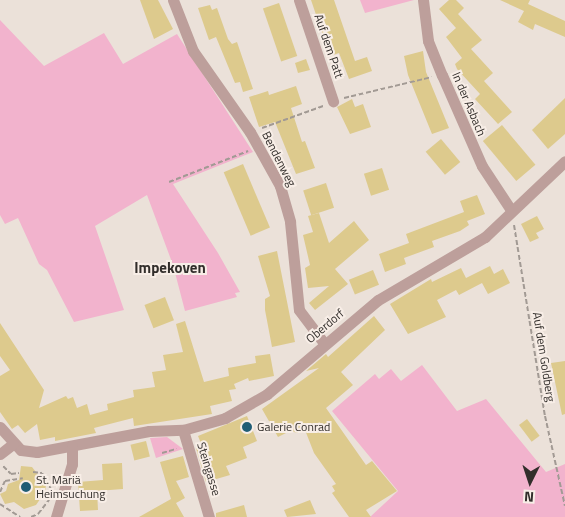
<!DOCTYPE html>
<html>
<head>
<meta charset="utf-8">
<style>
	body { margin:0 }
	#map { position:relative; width:565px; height:517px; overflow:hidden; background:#ebe1d9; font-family:"Titillium Web",sans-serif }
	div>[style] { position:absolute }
	.green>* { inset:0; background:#f2b3cd }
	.building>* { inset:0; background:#ddca8d; transform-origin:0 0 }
	.path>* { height:2px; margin-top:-1px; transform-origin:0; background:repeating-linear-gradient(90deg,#a29a94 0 5px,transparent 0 7.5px) }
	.minor>* { height:11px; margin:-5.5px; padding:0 5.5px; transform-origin:5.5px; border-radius:5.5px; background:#bd9f9b }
	.dots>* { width:14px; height:14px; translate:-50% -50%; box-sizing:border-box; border:2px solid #f8eee7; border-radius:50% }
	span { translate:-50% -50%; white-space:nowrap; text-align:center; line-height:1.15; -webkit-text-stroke:4px #f8eee7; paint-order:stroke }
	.street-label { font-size:12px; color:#322e2b }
	.poi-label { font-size:12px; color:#322e2b }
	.left { translate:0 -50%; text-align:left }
	.quarter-label { font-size:15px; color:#322e2b; font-weight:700 }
	.north { position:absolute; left:505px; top:457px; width:50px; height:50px; -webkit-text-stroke:4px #f8eee7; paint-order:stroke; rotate:184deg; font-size:14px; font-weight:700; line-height:20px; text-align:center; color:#322e2b }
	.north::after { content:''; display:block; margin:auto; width:18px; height:22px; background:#322e2b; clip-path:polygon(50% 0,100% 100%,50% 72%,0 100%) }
</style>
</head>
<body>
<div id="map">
	<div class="green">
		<i style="clip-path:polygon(360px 0,414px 0,365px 13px)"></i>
		<i style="clip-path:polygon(0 20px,44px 66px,104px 33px,123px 64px,177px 34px,253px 152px,173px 184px,218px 253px,240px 292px,235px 293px,237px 297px,185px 311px,173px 265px,147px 195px,95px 226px,124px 310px,74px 322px,47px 270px,39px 264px,18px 218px,5px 224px,0 215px)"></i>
		<i style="clip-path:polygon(422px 365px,457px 411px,486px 399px,546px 472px,565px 464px,565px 517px,370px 517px,398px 491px,332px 411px,375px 374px,379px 379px,391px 369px,401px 381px)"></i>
		<i style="clip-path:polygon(167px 437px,183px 449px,156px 458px,150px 438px)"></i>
	</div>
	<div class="building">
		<i style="clip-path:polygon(140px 0,158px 0,173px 29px,154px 39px)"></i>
		<i style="clip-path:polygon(311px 0,334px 0,355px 61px,367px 57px,372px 71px,349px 79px,339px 53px,330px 56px)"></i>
		<i style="clip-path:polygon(449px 0,456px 0,464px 8px,458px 14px,482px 40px,471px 49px,493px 73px,484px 81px,512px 112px,498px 124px,475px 99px,480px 94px,457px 69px,455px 64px,462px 58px,446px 37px,456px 28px,439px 9px)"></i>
		<i style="clip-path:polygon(500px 0,530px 0,528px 4px,565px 21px,565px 37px,535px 24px,533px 30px,518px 22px,524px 11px)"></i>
		<i style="left:279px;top:3px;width:56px;height:17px;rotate:71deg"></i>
		<i style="clip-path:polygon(210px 5px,212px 10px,217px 8px,228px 39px,232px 44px,237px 42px,253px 89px,243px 92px,240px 82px,235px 83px,216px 37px,209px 40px,198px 8px)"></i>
		<i style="clip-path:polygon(423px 51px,426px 72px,449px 128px,432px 134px,408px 75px,404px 56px)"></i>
		<i style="clip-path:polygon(306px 59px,310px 70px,298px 73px,295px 63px)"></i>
		<i style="clip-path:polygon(296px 86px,302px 104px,291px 108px,302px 142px,305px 141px,315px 168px,296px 174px,275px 122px,259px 127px,249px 97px,268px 91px,269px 95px)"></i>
		<i style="clip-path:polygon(565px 98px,565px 134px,548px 149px,532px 130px)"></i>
		<i style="clip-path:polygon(352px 99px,355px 107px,363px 104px,371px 127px,350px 134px,337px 107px)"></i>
		<i style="left:502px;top:125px;width:52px;height:25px;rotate:50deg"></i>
		<i style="left:441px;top:139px;width:30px;height:20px;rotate:50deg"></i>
		<i style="left:243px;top:164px;width:69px;height:21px;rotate:67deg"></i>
		<i style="left:382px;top:168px;width:23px;height:19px;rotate:72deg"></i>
		<i style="left:326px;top:183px;width:26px;height:24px;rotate:72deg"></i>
		<i style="clip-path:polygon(477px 195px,485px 214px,467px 221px,469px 225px,460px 231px,432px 241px,434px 247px,404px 258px,406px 264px,385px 272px,379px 254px,409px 243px,406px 234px,464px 212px,460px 201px)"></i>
		<i style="clip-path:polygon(319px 213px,329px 243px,354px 221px,369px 240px,335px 269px,348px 284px,315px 310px,309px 303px,329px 286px,308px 288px,305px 268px,310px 265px,303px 235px,313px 232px,308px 216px)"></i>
		<i style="clip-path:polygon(537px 216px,544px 229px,536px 233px,539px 238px,530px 242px,521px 224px)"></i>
		<i style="clip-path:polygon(277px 251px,295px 342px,272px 347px,265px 310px,265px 299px,270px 296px,258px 256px)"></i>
		<i style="clip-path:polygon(490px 266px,494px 274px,503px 269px,510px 283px,488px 294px,482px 283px,459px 295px,456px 290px,437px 300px,446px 317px,408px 334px,390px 304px,431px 279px,432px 282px,461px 268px,466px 278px)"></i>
		<i style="left:373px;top:270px;width:16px;height:26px;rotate:68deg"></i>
		<i style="left:165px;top:297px;width:25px;height:22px;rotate:69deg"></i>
		<i style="clip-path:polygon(374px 316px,385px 330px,341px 372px,353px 385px,326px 408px,366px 465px,372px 461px,397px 491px,366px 510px,371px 517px,349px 517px,332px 493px,335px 491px,332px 486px,336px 484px,314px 453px,305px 430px,298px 433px,290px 431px,278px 437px,262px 409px,319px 368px,306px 371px,326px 354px,328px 357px)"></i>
		<i style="clip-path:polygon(185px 321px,204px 382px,229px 376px,228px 368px,256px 363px,255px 356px,270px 354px,274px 376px,249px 381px,248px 378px,234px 384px,236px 389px,229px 390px,232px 401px,210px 406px,212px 414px,134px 426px,133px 418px,94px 428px,96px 433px,55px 441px,55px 437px,40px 440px,37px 424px,25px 433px,18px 425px,12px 429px,0 412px,0 376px,10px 370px,0 356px,0 323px,44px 390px,39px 408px,66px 396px,68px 399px,73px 397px,77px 408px,87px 404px,90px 415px,108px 410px,107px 404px,134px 397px,133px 390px,155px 387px,152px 372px,166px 370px,163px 355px,183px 352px,176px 324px)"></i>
		<i style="clip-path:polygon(565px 361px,565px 414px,562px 415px,551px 363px)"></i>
		<i style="clip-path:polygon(247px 416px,257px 441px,243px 447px,247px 458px,226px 466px,230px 475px,206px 482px,196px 448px,202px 446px,198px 436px)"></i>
		<i style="left:527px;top:419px;width:21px;height:10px;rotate:53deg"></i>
		<i style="left:146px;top:441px;width:16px;height:16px;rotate:76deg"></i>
		<i style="clip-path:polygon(183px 456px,189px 477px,176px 481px,185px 498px,176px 503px,184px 517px,139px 517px,171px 499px,160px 462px)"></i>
		<i style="clip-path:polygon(122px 463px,123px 489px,97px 491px,98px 510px,80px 511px,78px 482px,103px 480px,102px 464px)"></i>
		<i style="clip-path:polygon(21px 466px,32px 467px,46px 485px,45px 492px,36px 505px,24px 509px,14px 502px,5px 504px,0 494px,6px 491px,8px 484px,19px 480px)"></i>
		<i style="clip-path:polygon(310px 500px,316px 514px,287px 517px,284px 510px)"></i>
		<i style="clip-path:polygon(244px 505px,247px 517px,216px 517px,216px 513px)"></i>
	</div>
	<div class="path">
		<i style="left:344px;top:98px;width:90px;rotate:-13.4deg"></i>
		<i style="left:262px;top:128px;width:65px;rotate:-19.8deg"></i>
		<i style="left:169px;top:182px;width:85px;rotate:-21.4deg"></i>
		<i style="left:514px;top:225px;width:193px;rotate:80.8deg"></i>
		<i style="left:545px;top:416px;width:92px;rotate:77.5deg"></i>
		<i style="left:162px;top:453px;width:15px;rotate:-16deg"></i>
		<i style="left:3px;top:466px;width:11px;rotate:45deg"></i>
		<i style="left:11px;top:474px;width:8px;rotate:-7deg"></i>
		<i style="left:33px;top:472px;width:9px;rotate:6deg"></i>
		<i style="left:42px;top:473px;width:18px;rotate:61deg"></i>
		<i style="left:0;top:492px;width:12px;rotate:-66deg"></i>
		<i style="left:5px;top:481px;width:18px;rotate:-9deg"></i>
		<i style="left:0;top:504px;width:24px;rotate:33deg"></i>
		<i style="left:31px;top:517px;width:8px;rotate:-23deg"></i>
		<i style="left:38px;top:514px;width:18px;rotate:-52deg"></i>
	</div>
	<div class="minor">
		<i style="left:173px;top:0;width:55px;rotate:68.6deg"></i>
		<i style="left:193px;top:51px;width:99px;rotate:54.9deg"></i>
		<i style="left:250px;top:132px;width:62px;rotate:60.9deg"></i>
		<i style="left:280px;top:186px;width:37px;rotate:74deg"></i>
		<i style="left:290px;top:222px;width:88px;rotate:84.2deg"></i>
		<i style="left:299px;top:310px;width:41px;rotate:52.9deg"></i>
		<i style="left:299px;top:0;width:107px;rotate:71.4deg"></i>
		<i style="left:423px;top:0;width:41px;rotate:83deg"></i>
		<i style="left:428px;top:41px;width:37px;rotate:68deg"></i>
		<i style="left:442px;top:75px;width:99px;rotate:66.3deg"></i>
		<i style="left:482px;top:166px;width:53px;rotate:56.6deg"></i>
		<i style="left:0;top:427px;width:31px;rotate:48deg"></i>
		<i style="left:21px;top:450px;width:16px;rotate:7deg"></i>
		<i style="left:37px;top:452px;width:114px;rotate:-10.6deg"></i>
		<i style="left:149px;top:431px;width:34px;rotate:-2deg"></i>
		<i style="left:183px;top:430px;width:44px;rotate:-15.9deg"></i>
		<i style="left:225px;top:418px;width:48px;rotate:-29.7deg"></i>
		<i style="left:267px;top:394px;width:145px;rotate:-40.3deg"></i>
		<i style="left:378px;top:300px;width:124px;rotate:-30.5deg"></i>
		<i style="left:485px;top:237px;width:110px;rotate:-43.5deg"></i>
		<i style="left:183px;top:430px;width:91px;rotate:73.4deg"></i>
		<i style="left:0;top:454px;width:16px;rotate:-38deg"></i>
		<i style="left:56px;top:517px;width:55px;rotate:-73.2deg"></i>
		<i style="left:72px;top:464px;width:18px;rotate:-90deg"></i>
	</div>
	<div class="dots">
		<i style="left:247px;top:427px;background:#205d75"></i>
		<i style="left:26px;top:487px;background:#205d75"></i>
	</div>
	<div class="street-label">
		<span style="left:329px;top:46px;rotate:71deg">Auf dem Patt</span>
		<span style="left:469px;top:104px;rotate:67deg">In der Asbach</span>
		<span style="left:279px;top:159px;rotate:63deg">Bendenweg</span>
		<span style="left:325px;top:326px;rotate:-40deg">Oberdorf</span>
		<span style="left:544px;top:357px;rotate:81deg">Auf dem Goldberg</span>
		<span style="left:209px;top:469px;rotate:73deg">Steingasse</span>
	</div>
	<div class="poi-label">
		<span class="left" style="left:257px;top:427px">Galerie Conrad</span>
		<span class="left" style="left:36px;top:487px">St. Mariä<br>Heimsuchung</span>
	</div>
	<div class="quarter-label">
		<span style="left:170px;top:268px">Impekoven</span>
	</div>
	<div class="north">N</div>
</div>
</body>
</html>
